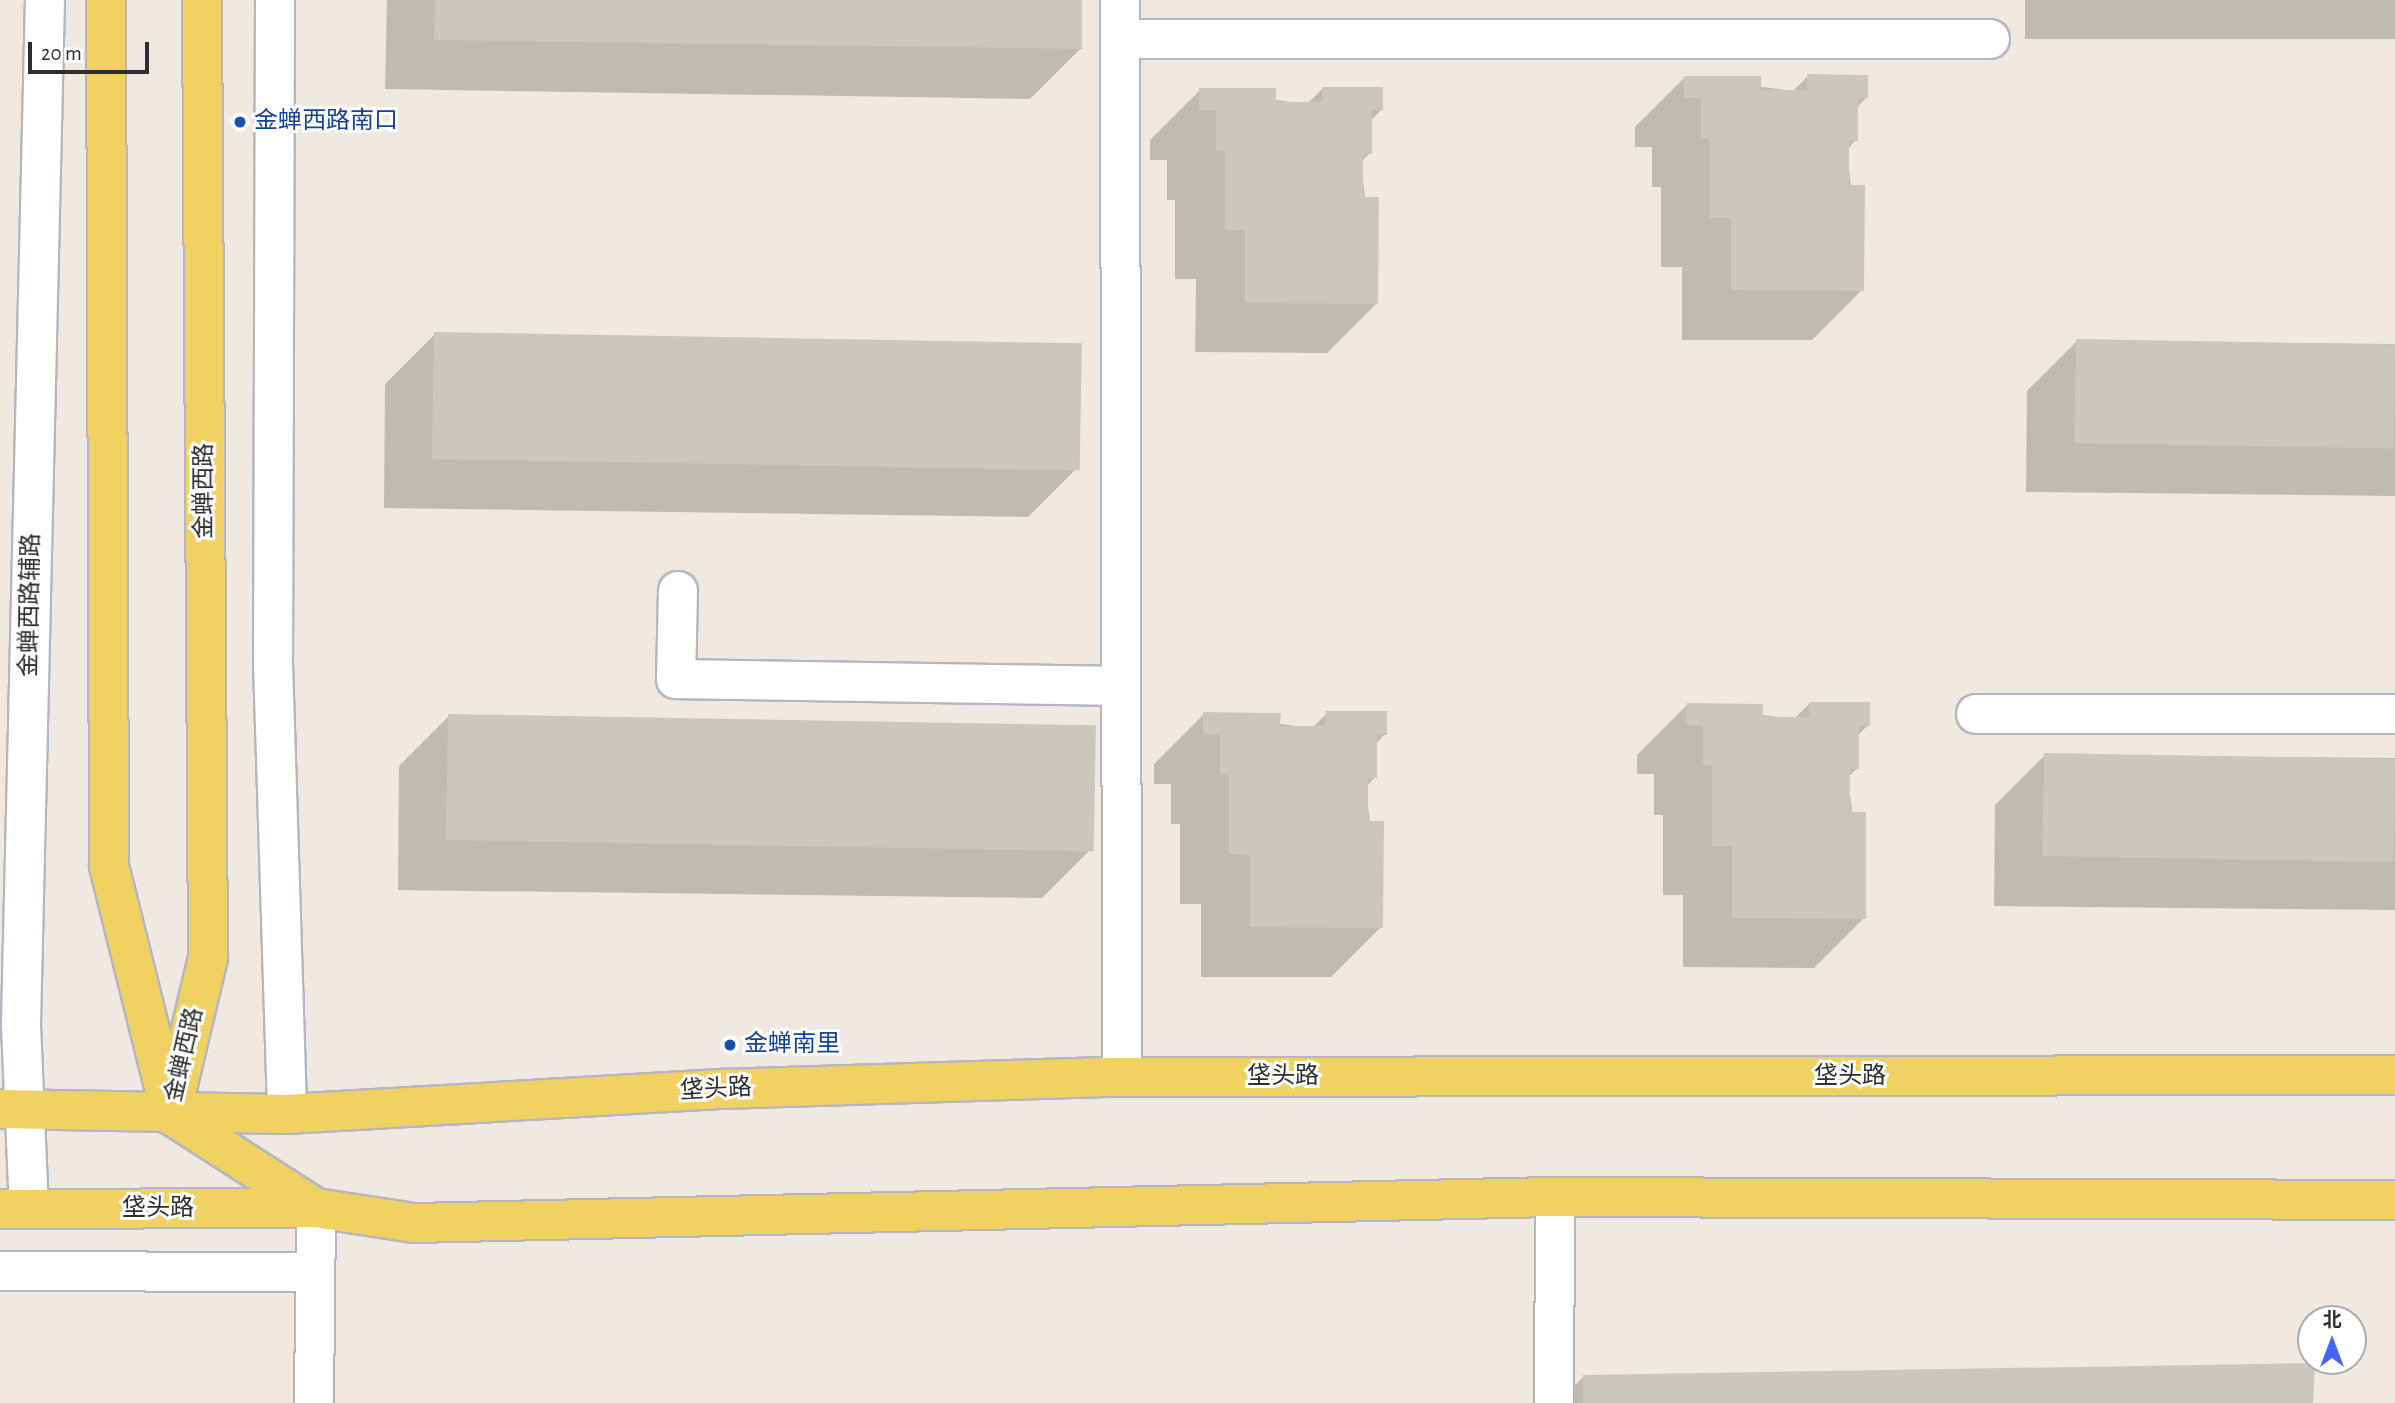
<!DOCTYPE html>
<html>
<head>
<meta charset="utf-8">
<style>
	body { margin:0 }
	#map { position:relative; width:2395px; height:1403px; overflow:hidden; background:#efe9e1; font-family:"Alegreya Sans","Noto Sans SC",sans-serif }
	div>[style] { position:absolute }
	.shadow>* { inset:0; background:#0003; transform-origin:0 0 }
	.building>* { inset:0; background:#cbc7bf; transform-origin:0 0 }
	.roads { filter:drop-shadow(2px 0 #b4b7c1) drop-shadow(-2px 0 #b4b7c1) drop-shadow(0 2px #b4b7c1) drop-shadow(0 -2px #b4b7c1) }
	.minor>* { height:38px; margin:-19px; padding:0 19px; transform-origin:19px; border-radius:19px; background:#fff }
	.major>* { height:38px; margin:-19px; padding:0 19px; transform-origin:19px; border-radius:19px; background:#f2d163 }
	.dots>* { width:19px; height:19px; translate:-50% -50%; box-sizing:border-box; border:4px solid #fff; border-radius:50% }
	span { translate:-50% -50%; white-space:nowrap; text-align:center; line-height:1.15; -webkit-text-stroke:6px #fff; paint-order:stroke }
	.transit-label { font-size:24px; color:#164399 }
	.left { translate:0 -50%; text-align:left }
	.street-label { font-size:24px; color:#2e2e2e }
	.north { position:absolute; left:2297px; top:1305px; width:70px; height:70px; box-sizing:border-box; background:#fff; border:2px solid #ababab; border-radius:50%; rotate:0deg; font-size:19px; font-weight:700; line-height:28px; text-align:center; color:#2e2e2e }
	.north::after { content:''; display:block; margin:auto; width:24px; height:32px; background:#4264fb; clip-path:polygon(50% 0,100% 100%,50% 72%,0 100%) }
	.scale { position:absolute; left:28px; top:42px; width:121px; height:32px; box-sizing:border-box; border:4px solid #2e2e2e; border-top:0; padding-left:9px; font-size:21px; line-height:24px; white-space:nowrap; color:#2e2e2e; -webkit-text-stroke:5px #fff; paint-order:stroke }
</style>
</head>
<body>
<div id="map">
	<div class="shadow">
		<i style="clip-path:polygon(387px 0,1081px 0,1080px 49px,1030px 99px,385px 89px)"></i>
		<i style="left:2025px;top:0;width:370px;height:39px"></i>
		<i style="clip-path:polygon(1808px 76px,1866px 98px,1856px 108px,1856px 140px,1847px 150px,1862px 290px,1812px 340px,1682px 340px,1682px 267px,1661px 267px,1661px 187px,1652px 187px,1652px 147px,1635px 147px,1635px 127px,1685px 77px,1793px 91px)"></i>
		<i style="clip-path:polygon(1322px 89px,1381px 110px,1370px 121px,1370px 153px,1361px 162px,1377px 303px,1327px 353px,1195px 352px,1196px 279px,1175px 279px,1175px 200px,1167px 200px,1167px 160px,1150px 160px,1150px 140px,1200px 90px,1307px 104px)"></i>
		<i style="clip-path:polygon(435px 334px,1078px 467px,1028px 517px,384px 508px,385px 384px)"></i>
		<i style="clip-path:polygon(2077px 341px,2395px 344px,2395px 496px,2026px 492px,2027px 391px)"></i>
		<i style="clip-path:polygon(1810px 703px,1868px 725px,1858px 735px,1858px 768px,1848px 777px,1864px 918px,1814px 968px,1683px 967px,1683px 895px,1663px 895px,1663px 815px,1654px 815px,1654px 774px,1637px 774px,1637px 755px,1687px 705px,1794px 719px)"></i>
		<i style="clip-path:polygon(1327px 713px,1385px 734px,1375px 745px,1375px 777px,1366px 787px,1381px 927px,1331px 977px,1201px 977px,1201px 904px,1180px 904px,1180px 824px,1171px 824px,1171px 784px,1154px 784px,1154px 764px,1204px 714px,1312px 728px)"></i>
		<i style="clip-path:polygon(449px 716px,1092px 848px,1042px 898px,398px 890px,399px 766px)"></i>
		<i style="clip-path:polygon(2045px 755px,2395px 758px,2395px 910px,1994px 906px,1995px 805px)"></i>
		<i style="clip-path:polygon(1584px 1376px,2311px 1403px,1557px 1403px)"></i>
	</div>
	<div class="building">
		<i style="clip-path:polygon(435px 0,1082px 0,1082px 49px,434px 40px)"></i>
		<i style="clip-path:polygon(1807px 74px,1868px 75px,1868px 98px,1858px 98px,1858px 141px,1849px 141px,1849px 185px,1865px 185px,1864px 291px,1731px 290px,1731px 218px,1710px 218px,1710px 138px,1701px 138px,1701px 98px,1684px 98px,1684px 76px,1761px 76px,1761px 90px,1807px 90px)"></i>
		<i style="clip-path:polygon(1322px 87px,1383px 87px,1383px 111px,1372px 110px,1372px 154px,1363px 154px,1363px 197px,1379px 197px,1378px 304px,1245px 303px,1245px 230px,1225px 230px,1225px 151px,1216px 151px,1216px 110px,1199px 110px,1199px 88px,1276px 88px,1276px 102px,1322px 102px)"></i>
		<i style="left:434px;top:332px;width:648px;height:127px;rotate:1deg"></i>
		<i style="left:2076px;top:339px;width:319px;height:104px;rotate:1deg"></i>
		<i style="clip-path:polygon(1809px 702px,1870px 702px,1870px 726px,1859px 726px,1859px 769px,1850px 769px,1850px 812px,1866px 812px,1866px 919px,1732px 918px,1732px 846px,1712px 846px,1712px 765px,1703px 765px,1703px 725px,1686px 725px,1687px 703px,1763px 704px,1763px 717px,1809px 717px)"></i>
		<i style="clip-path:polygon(1326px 711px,1387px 711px,1387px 735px,1377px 735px,1377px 778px,1368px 778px,1368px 821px,1384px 821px,1383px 928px,1250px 927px,1250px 855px,1229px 854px,1229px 775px,1220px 775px,1220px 735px,1203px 735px,1203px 712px,1281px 713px,1280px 726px,1326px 726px)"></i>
		<i style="left:448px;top:714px;width:648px;height:126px;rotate:1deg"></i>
		<i style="left:2044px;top:753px;width:351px;height:103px;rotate:1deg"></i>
		<i style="clip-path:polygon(2315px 1363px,2313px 1403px,1583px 1403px,1583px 1375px)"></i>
	</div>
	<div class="roads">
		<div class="minor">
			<i style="left:275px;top:0;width:663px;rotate:90.17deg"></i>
			<i style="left:273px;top:663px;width:451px;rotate:88.2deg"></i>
			<i style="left:1120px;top:0;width:1077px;rotate:89.89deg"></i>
			<i style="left:1120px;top:39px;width:870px"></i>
			<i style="left:678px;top:591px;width:88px;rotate:91.3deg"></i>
			<i style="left:676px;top:679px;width:445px;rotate:0.9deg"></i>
			<i style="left:1976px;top:714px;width:419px"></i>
			<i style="left:29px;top:1209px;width:185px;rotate:-92.5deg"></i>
			<i style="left:21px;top:1024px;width:1024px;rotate:-88.66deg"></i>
			<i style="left:0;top:1271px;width:315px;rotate:0.2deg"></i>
			<i style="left:314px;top:1403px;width:195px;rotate:-89.4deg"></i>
			<i style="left:1554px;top:1403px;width:206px;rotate:-89.7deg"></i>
		</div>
		<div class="major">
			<i style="left:106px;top:0;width:866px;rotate:89.8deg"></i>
			<i style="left:109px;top:866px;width:257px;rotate:76deg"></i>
			<i style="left:0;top:1109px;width:287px;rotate:1deg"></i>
			<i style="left:287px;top:1114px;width:438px;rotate:-3.3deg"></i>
			<i style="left:724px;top:1089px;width:379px;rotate:-1.8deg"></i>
			<i style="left:1103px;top:1077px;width:1292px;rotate:-0.09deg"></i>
			<i style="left:172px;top:1109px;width:155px;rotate:-76.6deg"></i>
			<i style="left:208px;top:958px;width:958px;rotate:-90.36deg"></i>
			<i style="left:171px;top:1115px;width:172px;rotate:32.7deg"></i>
			<i style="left:316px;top:1208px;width:99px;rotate:8.7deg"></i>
			<i style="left:414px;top:1223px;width:1141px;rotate:-1.31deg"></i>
			<i style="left:1555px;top:1197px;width:840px;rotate:0.2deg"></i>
			<i style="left:0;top:1209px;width:316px;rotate:-0.2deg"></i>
		</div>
	</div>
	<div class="dots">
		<i style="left:240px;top:122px;background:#1a4fb4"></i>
		<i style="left:730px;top:1045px;background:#1a4fb4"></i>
	</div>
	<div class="transit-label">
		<span class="left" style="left:254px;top:122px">金蝉西路南口</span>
		<span class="left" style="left:744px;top:1045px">金蝉南里</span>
	</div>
	<div class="street-label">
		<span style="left:205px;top:491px;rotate:-90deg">金蝉西路</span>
		<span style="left:31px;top:605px;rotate:-89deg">金蝉西路辅路</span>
		<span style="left:185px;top:1055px;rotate:-77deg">金蝉西路</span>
		<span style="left:1283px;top:1077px">垡头路</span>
		<span style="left:1850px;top:1077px">垡头路</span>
		<span style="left:716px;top:1090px;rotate:-3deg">垡头路</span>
		<span style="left:158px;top:1209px">垡头路</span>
	</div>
	<div class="north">北</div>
	<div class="scale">20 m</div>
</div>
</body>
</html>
